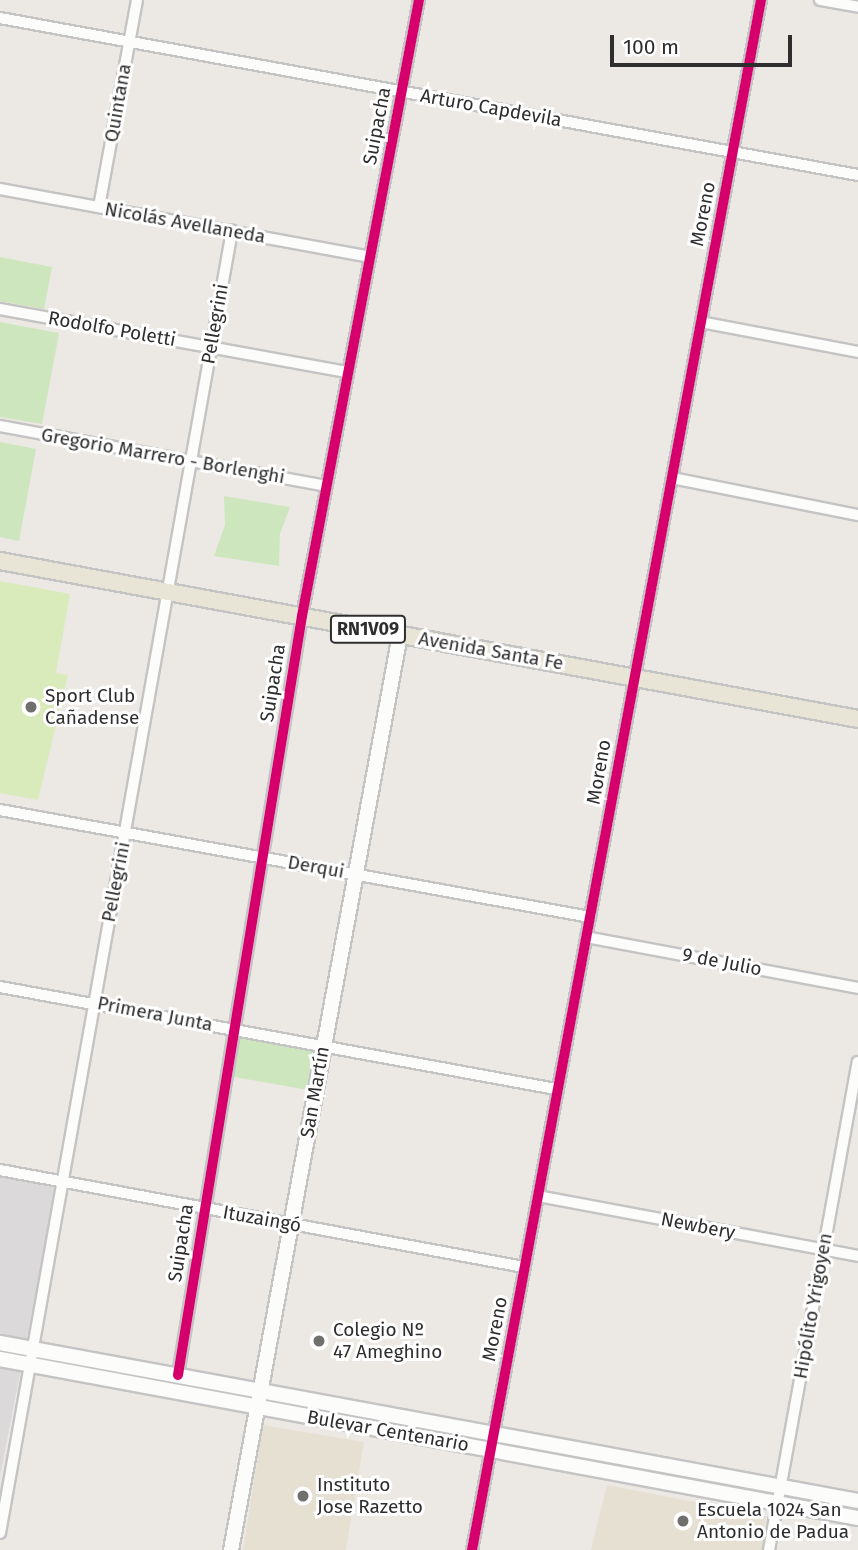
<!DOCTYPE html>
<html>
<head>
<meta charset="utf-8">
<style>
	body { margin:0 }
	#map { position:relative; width:858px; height:1550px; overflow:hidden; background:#ece8e4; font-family:"Fira Sans",sans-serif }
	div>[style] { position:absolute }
	.industrial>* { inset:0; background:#dcd9db }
	.education>* { inset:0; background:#e6e0d3 }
	.green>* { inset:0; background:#cee6be; transform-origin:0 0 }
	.pitch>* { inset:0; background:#d9eabb }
	.roads { filter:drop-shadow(2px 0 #c5c4c5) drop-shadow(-2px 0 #c5c4c5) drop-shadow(0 2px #c5c4c5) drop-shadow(0 -2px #c5c4c5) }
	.street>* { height:10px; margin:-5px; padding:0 5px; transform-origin:5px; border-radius:5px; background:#fcfcfb }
	.secondary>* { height:14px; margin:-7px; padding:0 7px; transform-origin:7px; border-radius:7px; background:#fcfcfb }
	.primary>* { height:16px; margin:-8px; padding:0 8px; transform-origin:8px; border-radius:8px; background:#e8e4d6 }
	.cycleway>* { height:10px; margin:-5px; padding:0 5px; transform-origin:5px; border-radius:5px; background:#d6006c }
	.dots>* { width:19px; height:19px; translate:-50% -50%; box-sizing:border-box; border:4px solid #fff; border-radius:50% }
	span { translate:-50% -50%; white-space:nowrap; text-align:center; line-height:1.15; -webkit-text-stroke:6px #fff; paint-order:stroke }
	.shield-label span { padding:2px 5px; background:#fff; border:2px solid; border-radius:5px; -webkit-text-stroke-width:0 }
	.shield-label { font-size:18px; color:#2e2e2e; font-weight:700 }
	.street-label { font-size:19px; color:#2e2e2e }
	.poi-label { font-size:19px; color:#2e2e2e }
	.left { translate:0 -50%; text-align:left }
	.scale { position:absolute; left:610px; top:35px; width:182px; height:32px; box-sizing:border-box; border:4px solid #2e2e2e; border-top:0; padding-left:9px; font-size:21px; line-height:24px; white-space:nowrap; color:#2e2e2e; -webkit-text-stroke:5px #fff; paint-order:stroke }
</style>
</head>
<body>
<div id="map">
	<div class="industrial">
		<i style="clip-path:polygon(0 1177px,56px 1188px,0 1477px)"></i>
	</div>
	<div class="education">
		<i style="clip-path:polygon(263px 1425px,364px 1442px,346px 1550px,243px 1550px)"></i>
		<i style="clip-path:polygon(607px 1485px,766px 1516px,762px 1550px,591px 1550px)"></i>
	</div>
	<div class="green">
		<i style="clip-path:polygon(0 257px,52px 267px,44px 309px,0 301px)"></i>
		<i style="clip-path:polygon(0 322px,59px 333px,42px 424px,0 417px)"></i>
		<i style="clip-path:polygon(0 442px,36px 449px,19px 541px,0 537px)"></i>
		<i style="clip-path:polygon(224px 496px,290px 507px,280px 534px,279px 566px,214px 556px,225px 525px)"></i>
		<i style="left:233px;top:1029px;width:92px;height:47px;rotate:10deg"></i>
	</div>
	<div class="pitch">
		<i style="clip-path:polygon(0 581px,70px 594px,56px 673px,68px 675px,38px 800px,0 793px)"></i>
	</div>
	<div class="roads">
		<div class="street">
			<i style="left:820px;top:0;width:39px;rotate:10deg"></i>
			<i style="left:0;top:18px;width:872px;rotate:10.37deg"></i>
			<i style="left:0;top:189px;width:376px;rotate:10.4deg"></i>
			<i style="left:99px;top:207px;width:210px;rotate:-79.6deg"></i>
			<i style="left:0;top:309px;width:353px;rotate:10.3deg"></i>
			<i style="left:701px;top:322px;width:160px;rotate:10.8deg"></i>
			<i style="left:0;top:426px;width:332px;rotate:10.4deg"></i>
			<i style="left:672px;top:478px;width:190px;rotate:11.3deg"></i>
			<i style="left:0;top:810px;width:600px;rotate:10.28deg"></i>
			<i style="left:586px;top:937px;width:277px;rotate:10.6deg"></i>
			<i style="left:0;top:987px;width:565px;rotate:10.4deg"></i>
			<i style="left:0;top:1170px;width:533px;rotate:10.49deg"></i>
			<i style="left:538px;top:1196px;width:326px;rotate:10.6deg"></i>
			<i style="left:178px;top:1375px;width:769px;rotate:-80.72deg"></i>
			<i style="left:302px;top:616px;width:627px;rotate:-79.25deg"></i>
			<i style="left:0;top:1533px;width:1323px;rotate:-79.9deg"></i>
			<i style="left:472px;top:1550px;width:1577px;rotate:-79.44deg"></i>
			<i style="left:769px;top:1550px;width:496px;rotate:-79.7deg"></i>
		</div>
		<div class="secondary">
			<i style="left:0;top:1343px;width:872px;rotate:10.43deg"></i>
			<i style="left:0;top:1359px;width:873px;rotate:10.5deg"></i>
			<i style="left:231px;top:1550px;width:930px;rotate:-79.54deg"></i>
		</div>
		<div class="primary">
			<i style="left:0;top:561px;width:872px;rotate:10.43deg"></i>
		</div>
	</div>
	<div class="cycleway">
		<i style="left:178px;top:1375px;width:769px;rotate:-80.72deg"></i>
		<i style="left:302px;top:616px;width:627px;rotate:-79.25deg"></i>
		<i style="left:472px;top:1550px;width:1577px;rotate:-79.44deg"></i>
	</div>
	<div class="dots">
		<i style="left:31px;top:707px;background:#706f6e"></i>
		<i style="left:319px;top:1341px;background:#706f6e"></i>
		<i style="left:303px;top:1496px;background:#706f6e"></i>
		<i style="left:683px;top:1521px;background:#706f6e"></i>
	</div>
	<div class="shield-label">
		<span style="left:368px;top:629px">RN1V09</span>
	</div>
	<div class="street-label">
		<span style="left:118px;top:103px;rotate:-80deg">Quintana</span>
		<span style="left:491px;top:108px;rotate:10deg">Arturo Capdevila</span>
		<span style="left:377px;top:126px;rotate:-79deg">Suipacha</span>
		<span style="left:703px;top:214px;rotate:-79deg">Moreno</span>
		<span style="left:185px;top:223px;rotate:10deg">Nicolás Avellaneda</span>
		<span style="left:215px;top:324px;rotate:-80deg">Pellegrini</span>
		<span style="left:112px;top:329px;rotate:10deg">Rodolfo Poletti</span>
		<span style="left:163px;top:456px;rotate:10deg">Gregorio Marrero - Borlenghi</span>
		<span style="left:491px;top:651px;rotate:10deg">Avenida Santa Fe</span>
		<span style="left:273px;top:683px;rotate:-81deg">Suipacha</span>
		<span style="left:599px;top:772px;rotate:-80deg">Moreno</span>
		<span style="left:316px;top:867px;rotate:10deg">Derqui</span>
		<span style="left:116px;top:882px;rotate:-79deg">Pellegrini</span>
		<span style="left:722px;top:962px;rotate:11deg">9 de Julio</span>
		<span style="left:155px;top:1014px;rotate:11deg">Primera Junta</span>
		<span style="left:315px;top:1092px;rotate:-80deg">San Martín</span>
		<span style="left:262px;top:1219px;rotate:10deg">Ituzaingó</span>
		<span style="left:698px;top:1226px;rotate:11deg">Newbery</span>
		<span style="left:181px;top:1243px;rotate:-81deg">Suipacha</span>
		<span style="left:813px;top:1306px;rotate:-80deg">Hipólito Yrigoyen</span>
		<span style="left:495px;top:1329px;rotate:-79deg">Moreno</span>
		<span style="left:388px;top:1431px;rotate:10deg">Bulevar Centenario</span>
	</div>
	<div class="poi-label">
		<span class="left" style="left:45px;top:707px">Sport Club<br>Cañadense</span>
		<span class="left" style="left:333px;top:1341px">Colegio Nº<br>47 Ameghino</span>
		<span class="left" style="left:317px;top:1496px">Instituto<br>Jose Razetto</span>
		<span class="left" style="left:697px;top:1521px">Escuela 1024 San<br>Antonio de Padua</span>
	</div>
	<div class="scale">100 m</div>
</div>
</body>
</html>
